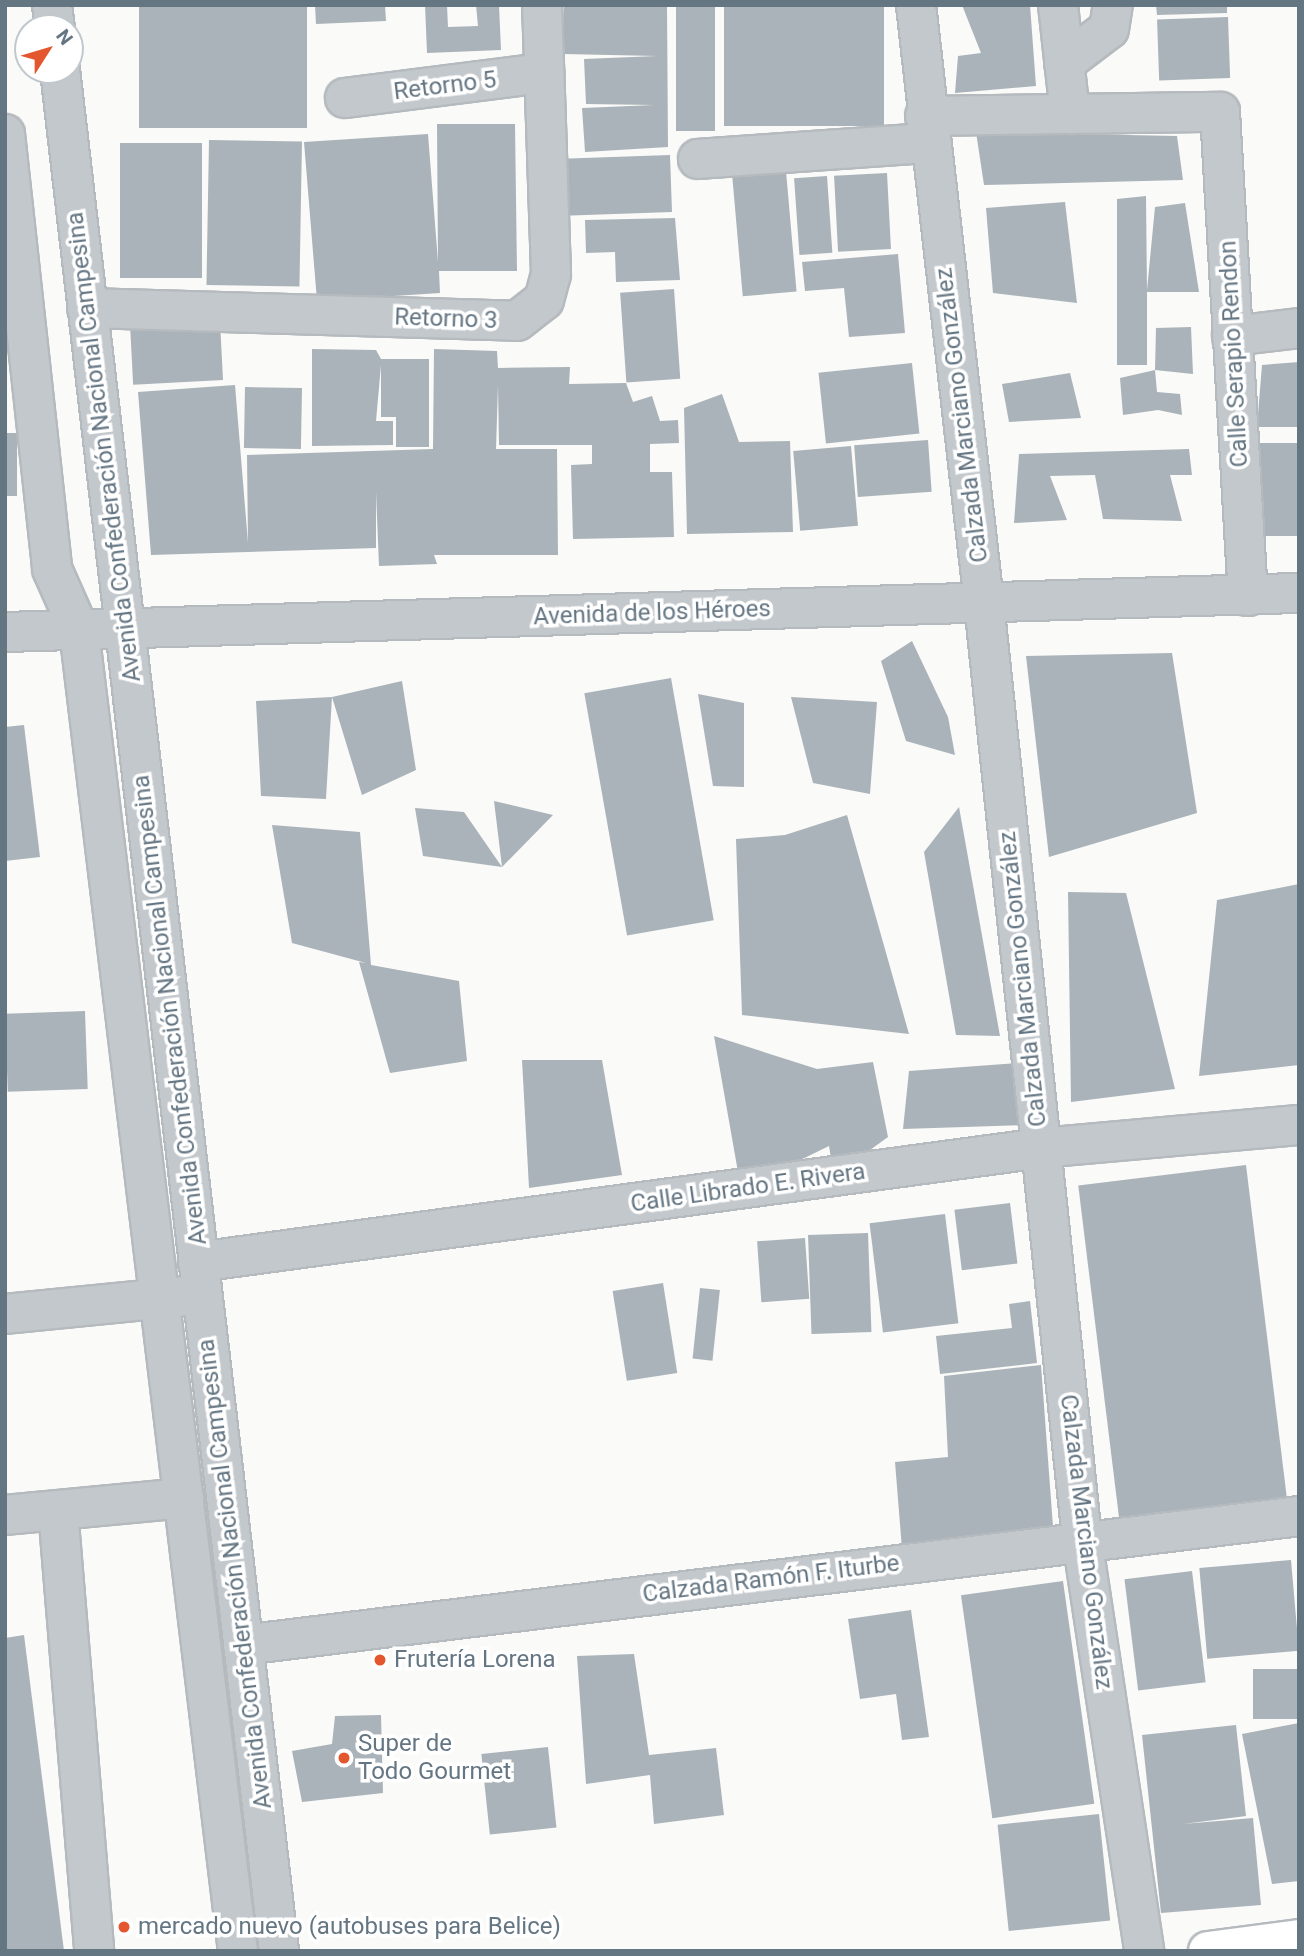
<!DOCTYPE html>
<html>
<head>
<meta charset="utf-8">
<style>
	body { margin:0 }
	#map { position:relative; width:1304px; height:1956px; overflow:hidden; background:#fafaf8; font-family:Roboto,sans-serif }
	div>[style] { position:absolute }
	.building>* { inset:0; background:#aab3b9; transform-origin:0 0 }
	.roads { filter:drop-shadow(2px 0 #b5babe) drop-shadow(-2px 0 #b5babe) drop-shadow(0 2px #b5babe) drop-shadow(0 -2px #b5babe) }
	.minor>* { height:38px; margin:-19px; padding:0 19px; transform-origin:19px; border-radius:19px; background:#c3c8cc }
	.major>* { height:38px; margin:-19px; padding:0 19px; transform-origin:19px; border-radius:19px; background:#fff }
	.dots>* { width:19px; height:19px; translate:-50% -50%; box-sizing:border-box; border:4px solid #fff; border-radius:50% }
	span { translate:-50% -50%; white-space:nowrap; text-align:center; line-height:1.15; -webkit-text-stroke:7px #fff; paint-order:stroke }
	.street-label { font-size:24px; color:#657683 }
	.poi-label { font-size:24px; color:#657683 }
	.left { translate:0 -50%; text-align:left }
	.frame { position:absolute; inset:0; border:7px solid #657683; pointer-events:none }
	.north { position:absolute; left:14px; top:14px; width:70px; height:70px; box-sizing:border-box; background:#fff; border:2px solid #c1c8cd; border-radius:50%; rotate:53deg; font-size:19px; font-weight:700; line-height:28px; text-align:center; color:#657683 }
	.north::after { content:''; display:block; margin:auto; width:24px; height:32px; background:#e4572e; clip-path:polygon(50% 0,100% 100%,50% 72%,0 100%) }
</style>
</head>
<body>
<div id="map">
	<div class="building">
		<i style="left:139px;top:5px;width:168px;height:123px"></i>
		<i style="clip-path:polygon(315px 5px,385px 5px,386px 21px,316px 24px)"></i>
		<i style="clip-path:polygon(425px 5px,447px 5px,448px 27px,478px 26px,476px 5px,499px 5px,501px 50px,427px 53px)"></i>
		<i style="clip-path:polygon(564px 5px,667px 5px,668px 147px,585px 152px,582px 108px,654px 105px,586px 104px,584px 59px,657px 56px,563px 54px)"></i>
		<i style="left:676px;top:5px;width:39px;height:126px"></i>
		<i style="left:724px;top:5px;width:160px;height:121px"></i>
		<i style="clip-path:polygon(962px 5px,1030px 5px,1036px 86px,955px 93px,958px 56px,981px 53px)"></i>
		<i style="clip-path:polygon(1156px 5px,1227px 5px,1227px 13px,1157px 15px)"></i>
		<i style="left:1228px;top:17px;width:61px;height:71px;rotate:88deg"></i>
		<i style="clip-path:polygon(437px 124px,515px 124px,517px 271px,439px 271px,440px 293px,317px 301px,304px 142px,428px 134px,438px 262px)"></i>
		<i style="clip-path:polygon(976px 132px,1177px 136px,1183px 180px,984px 185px)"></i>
		<i style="left:209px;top:140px;width:93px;height:145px;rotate:1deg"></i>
		<i style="left:120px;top:143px;width:82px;height:135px"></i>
		<i style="left:670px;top:155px;width:57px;height:108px;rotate:88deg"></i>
		<i style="left:786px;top:171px;width:121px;height:54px;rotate:85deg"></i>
		<i style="left:887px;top:173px;width:76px;height:53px;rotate:87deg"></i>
		<i style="left:827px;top:176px;width:77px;height:33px;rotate:86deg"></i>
		<i style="clip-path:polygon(1146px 196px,1147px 290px,1155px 207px,1185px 203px,1199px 292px,1147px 292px,1147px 365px,1117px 365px,1117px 199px)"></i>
		<i style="clip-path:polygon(1065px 202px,1077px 303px,993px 293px,986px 208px)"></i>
		<i style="clip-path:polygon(675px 218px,680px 280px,616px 282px,615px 252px,586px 253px,585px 220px)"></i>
		<i style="clip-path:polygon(898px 254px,905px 333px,849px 337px,844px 288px,805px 291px,802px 262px)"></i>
		<i style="left:674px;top:289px;width:90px;height:54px;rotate:86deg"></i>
		<i style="left:220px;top:322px;width:58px;height:90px;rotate:87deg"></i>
		<i style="clip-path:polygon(1191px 327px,1193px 374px,1155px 370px,1156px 328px)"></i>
		<i style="clip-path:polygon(312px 349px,376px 350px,381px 359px,429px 359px,429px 447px,396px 447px,396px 417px,381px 417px,381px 365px,376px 421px,393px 421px,393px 445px,312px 446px)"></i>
		<i style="clip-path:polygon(434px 349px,497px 351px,498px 368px,570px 367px,569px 384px,626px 383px,633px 402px,652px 396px,660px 421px,678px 420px,679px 443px,650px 444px,650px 472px,672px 472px,674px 537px,573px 539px,571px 465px,592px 464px,592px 445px,499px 445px,498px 385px,496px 449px,557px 449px,558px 555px,434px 555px,437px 564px,379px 566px,376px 492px,376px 548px,151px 555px,138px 392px,235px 385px,248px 543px,247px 455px,433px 449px)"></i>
		<i style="clip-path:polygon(1299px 362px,1299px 427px,1257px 427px,1262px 365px)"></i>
		<i style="left:912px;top:363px;width:71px;height:94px;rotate:84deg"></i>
		<i style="clip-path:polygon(1155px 370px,1157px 392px,1180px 394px,1182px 415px,1158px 410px,1123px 415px,1120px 378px)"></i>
		<i style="clip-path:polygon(1070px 373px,1081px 418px,1009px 422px,1002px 384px)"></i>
		<i style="left:245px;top:387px;width:57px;height:61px;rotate:1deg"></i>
		<i style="clip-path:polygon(722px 394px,739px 442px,790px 441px,793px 532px,687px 534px,684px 408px)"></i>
		<i style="left:5px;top:433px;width:12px;height:63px"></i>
		<i style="left:928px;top:440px;width:52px;height:74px;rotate:86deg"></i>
		<i style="left:1299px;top:443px;width:93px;height:44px;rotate:90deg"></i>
		<i style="left:851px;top:446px;width:80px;height:58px;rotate:85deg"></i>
		<i style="clip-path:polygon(1189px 449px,1192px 475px,1170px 475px,1182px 521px,1103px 519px,1095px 475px,1050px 476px,1067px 520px,1014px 523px,1019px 454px)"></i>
		<i style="clip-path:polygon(912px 641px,948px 717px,955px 755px,906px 741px,881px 661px)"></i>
		<i style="clip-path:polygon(1172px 653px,1197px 813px,1049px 857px,1026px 656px)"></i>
		<i style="left:671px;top:678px;width:246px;height:88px;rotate:80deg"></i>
		<i style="clip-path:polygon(402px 681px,416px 770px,362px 795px,332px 697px,326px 799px,261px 796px,256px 701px,332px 697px)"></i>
		<i style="clip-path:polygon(698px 694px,744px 703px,744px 787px,713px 786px)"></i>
		<i style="clip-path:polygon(791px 697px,877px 702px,870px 794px,813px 783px)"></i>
		<i style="clip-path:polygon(24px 725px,40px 857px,5px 861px,5px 727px)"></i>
		<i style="clip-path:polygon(494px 801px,553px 815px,502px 867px)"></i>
		<i style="clip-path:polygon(959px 807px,1000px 1036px,956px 1035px,924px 852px)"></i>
		<i style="clip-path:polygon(415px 808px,464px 812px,502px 867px,423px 856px)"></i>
		<i style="clip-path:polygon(847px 815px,909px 1034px,742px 1015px,736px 839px,785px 835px)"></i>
		<i style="clip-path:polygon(272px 825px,360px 832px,371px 965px,459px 981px,467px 1061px,390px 1073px,359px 962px,366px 963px,292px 943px)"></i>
		<i style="clip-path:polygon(1299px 884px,1299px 1065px,1199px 1076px,1217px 900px)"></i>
		<i style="clip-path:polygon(1068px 892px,1126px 893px,1175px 1089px,1071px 1102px)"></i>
		<i style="left:85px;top:1011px;width:78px;height:80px;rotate:88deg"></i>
		<i style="clip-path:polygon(714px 1036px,817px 1069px,873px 1062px,888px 1137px,834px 1176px,829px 1146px,741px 1189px)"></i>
		<i style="clip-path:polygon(522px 1060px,602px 1060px,622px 1175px,529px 1188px)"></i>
		<i style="clip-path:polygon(1019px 1063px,1026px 1125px,903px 1129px,909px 1071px)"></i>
		<i style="left:1246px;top:1165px;width:342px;height:169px;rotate:83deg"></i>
		<i style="left:1010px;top:1203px;width:61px;height:56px;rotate:83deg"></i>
		<i style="left:945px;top:1214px;width:110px;height:76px;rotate:83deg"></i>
		<i style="left:868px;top:1233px;width:99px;height:60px;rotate:88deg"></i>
		<i style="left:805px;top:1238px;width:61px;height:48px;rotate:86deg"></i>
		<i style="left:663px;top:1283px;width:91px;height:51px;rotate:81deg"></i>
		<i style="left:700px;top:1288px;width:20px;height:71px;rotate:6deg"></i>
		<i style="clip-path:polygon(1030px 1301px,1037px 1363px,940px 1374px,936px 1336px,1012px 1328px,1009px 1304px)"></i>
		<i style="clip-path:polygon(1041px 1365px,1054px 1540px,902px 1549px,895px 1462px,948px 1457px,944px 1376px)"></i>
		<i style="left:1291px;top:1560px;width:91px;height:92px;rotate:85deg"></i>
		<i style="left:1192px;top:1571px;width:112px;height:68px;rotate:83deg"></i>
		<i style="left:1063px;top:1581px;width:225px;height:103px;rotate:82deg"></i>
		<i style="clip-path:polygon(911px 1610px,929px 1737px,902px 1740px,896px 1694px,860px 1699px,848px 1619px)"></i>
		<i style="clip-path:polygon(24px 1635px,64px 1951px,5px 1951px,5px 1638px)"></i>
		<i style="clip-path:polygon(634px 1654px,649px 1755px,716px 1748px,724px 1815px,654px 1824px,650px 1775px,586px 1784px,577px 1656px)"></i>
		<i style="left:1299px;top:1669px;width:50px;height:46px;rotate:90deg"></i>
		<i style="clip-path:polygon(381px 1715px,383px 1793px,302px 1802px,292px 1751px,332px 1744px,335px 1716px)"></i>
		<i style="clip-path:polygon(1299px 1723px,1299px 1881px,1272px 1884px,1242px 1734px)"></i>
		<i style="clip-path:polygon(1236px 1725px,1246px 1816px,1183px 1824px,1253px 1818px,1261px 1905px,1161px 1913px,1142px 1735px)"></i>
		<i style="left:548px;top:1747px;width:81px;height:67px;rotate:84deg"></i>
		<i style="left:1099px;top:1814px;width:107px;height:102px;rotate:84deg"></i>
	</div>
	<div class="roads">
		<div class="minor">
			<i style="left:52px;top:5px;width:23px;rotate:83deg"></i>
			<i style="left:916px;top:5px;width:602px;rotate:83.51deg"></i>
			<i style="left:984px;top:603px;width:941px;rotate:84.02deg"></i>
			<i style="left:1082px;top:1539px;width:417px;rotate:81.4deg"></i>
			<i style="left:1058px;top:5px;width:110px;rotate:83.7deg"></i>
			<i style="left:1064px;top:63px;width:56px;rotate:-37.1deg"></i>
			<i style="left:1109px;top:29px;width:24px;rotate:-81deg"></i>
			<i style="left:60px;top:70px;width:1894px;rotate:83.36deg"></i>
			<i style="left:345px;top:98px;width:201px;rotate:-7.2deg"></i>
			<i style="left:925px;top:116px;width:295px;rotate:-0.8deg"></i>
			<i style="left:1220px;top:112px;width:485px;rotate:86.7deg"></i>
			<i style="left:5px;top:134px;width:438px;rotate:83.8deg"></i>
			<i style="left:52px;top:569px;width:67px;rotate:66.1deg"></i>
			<i style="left:79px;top:630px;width:1331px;rotate:83.14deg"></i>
			<i style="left:698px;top:159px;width:232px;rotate:-4deg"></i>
			<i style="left:87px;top:308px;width:430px;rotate:1.7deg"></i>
			<i style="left:517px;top:321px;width:34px;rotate:-38deg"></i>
			<i style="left:544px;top:300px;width:27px;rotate:-75deg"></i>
			<i style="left:551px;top:274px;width:269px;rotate:-91.9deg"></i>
			<i style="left:1232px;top:336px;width:67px;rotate:-6.8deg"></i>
			<i style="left:5px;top:632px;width:1295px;rotate:-1.73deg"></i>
			<i style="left:198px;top:1262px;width:851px;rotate:-7.7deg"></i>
			<i style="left:1041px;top:1148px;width:259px;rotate:-5.1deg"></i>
			<i style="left:5px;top:1314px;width:182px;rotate:-5.7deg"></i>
			<i style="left:58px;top:1510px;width:442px;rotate:85.3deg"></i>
			<i style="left:5px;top:1515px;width:180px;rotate:-5.4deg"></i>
			<i style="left:243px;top:1645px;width:1064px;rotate:-6.96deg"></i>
		</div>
		<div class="major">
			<i style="left:1208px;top:1951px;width:92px;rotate:-7.5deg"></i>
		</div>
	</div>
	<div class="dots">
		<i style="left:380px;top:1660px;background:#e4572e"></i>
		<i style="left:344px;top:1758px;background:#e4572e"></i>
		<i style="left:124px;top:1927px;background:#e4572e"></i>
	</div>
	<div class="street-label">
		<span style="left:445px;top:86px;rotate:-7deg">Retorno 5</span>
		<span style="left:446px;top:319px;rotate:2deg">Retorno 3</span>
		<span style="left:1234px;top:354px;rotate:-93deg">Calle Serapio Rendon</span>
		<span style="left:962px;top:415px;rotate:-97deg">Calzada Marciano González</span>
		<span style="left:104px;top:447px;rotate:-97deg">Avenida Confederación Nacional Campesina</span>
		<span style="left:652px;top:613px;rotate:-2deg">Avenida de los Héroes</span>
		<span style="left:1023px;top:979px;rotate:-96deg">Calzada Marciano González</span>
		<span style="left:170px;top:1010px;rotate:-97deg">Avenida Confederación Nacional Campesina</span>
		<span style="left:748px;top:1188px;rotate:-8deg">Calle Librado E. Rivera</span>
		<span style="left:1086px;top:1542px;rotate:83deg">Calzada Marciano González</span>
		<span style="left:235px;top:1574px;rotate:-97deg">Avenida Confederación Nacional Campesina</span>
		<span style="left:771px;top:1579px;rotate:-7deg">Calzada Ramón F. Iturbe</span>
	</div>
	<div class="poi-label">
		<span class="left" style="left:394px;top:1660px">Frutería Lorena</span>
		<span class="left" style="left:358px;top:1758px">Super de<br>Todo Gourmet</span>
		<span class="left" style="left:138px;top:1927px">mercado nuevo (autobuses para Belice)</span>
	</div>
	<div class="frame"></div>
	<div class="north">N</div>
</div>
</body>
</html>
